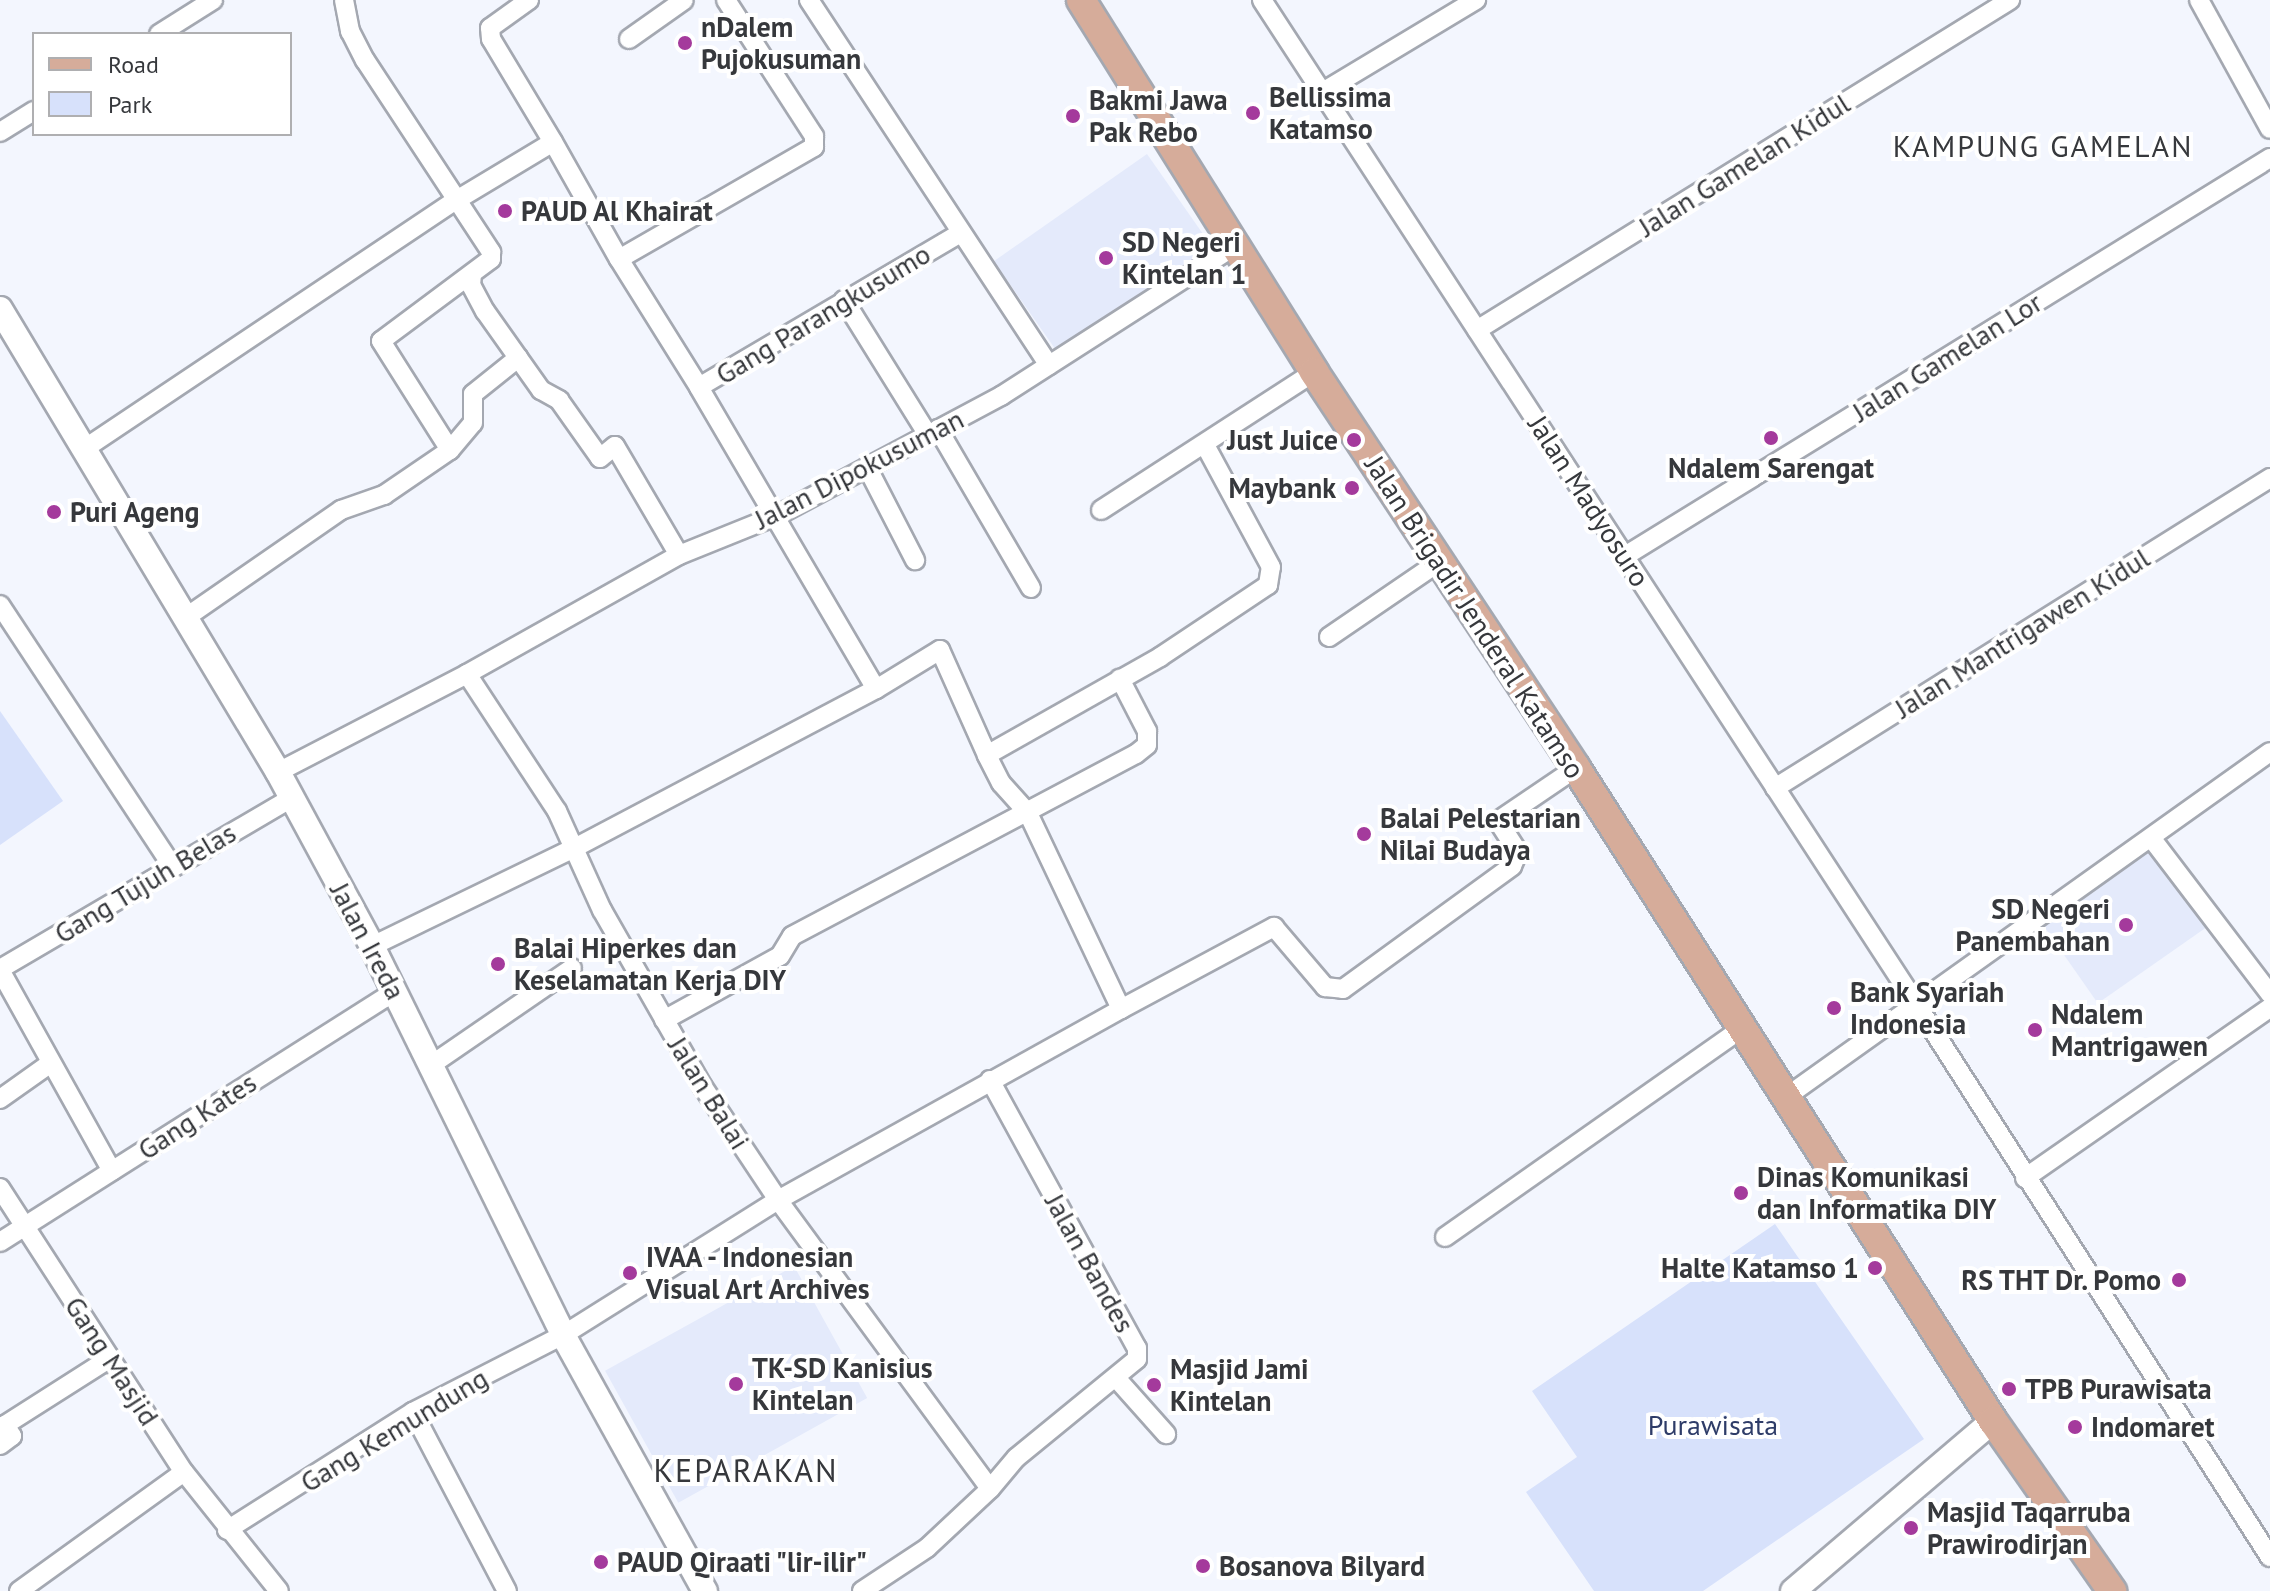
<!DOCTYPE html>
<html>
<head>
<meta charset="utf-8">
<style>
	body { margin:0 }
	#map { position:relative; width:2270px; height:1591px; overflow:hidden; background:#f3f6fe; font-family:"PT Sans",sans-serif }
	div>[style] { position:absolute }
	.built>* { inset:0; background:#e4eafb; transform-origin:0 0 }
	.green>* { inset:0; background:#d7e1fb }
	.roads { filter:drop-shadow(2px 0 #a4a8b1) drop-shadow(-2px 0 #a4a8b1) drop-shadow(0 2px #a4a8b1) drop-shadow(0 -2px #a4a8b1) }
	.street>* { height:18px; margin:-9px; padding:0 9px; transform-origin:9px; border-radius:9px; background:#fff }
	.secondary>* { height:24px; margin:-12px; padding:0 12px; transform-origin:12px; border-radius:12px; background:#fff }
	.primary>* { height:28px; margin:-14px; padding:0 14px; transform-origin:14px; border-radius:14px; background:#d6ac9a }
	.dots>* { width:22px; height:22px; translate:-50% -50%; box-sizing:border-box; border:4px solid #fff; border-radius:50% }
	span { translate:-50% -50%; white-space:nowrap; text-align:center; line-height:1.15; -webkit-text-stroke:8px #fff; paint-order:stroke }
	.poi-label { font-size:28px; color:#36383c; font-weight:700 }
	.left { translate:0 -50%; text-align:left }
	.right { translate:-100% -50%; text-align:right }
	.street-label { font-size:28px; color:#36383c }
	.park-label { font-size:28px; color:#2e3c68 }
	.neighbourhood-label { font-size:30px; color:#36383c; letter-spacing:2px }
	.quarter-label { font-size:32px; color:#36383c; letter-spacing:2px }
	.legend { position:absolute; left:32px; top:32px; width:260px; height:104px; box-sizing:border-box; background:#fff; border:2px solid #afafb1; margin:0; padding:10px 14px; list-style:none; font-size:24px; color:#36383c }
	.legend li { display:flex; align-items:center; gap:16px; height:40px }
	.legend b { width:40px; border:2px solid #afafb1 }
</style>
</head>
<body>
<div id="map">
	<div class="built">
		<i style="left:1147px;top:154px;width:126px;height:187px;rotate:55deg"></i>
		<i style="left:2155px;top:846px;width:96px;height:137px;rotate:55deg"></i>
		<i style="left:794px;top:1266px;width:151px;height:216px;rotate:61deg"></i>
	</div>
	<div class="green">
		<i style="clip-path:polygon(0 711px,63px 801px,0 845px)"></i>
		<i style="clip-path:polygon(1775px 1224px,1924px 1439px,1703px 1591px,1594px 1591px,1526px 1492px,1577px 1457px,1532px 1391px)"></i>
	</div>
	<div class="roads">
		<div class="street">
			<i style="left:344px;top:0;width:32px;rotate:79deg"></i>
			<i style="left:350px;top:31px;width:33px;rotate:63deg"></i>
			<i style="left:365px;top:60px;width:230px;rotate:56.7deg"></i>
			<i style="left:491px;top:252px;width:7px;rotate:90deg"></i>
			<i style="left:491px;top:259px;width:137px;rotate:143.3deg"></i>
			<i style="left:381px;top:341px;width:129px;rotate:57.7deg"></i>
			<i style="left:809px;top:0;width:437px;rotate:56.7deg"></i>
			<i style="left:1262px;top:0;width:1196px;rotate:56.91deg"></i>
			<i style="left:1915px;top:1002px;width:659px;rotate:57.4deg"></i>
			<i style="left:2199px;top:0;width:147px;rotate:61.2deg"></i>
			<i style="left:159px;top:34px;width:64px;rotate:-32.2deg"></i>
			<i style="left:629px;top:39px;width:67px;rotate:-35.3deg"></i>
			<i style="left:1321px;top:93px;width:181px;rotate:-31deg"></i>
			<i style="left:0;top:132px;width:40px;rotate:-32deg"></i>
			<i style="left:553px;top:142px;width:134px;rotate:60.6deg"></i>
			<i style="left:472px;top:274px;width:11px;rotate:95deg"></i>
			<i style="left:471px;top:285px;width:30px;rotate:62deg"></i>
			<i style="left:485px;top:311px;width:97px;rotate:54.7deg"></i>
			<i style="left:541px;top:390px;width:21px;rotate:29deg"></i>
			<i style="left:559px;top:400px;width:71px;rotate:54.7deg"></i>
			<i style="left:600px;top:458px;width:19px;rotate:-39deg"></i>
			<i style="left:615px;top:446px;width:126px;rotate:59.6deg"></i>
			<i style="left:844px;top:300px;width:159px;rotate:58.1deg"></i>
			<i style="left:1477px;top:330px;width:627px;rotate:-31.76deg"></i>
			<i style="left:699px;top:387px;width:151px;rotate:-122deg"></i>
			<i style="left:619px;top:259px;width:225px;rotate:-29.9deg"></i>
			<i style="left:814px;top:147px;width:11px;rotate:-90deg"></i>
			<i style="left:814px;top:136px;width:162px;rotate:-122.9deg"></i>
			<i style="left:938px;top:429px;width:184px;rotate:59.7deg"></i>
			<i style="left:84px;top:449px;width:446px;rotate:-33.8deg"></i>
			<i style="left:455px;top:201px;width:114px;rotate:-31deg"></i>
			<i style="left:553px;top:142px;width:120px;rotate:-121deg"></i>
			<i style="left:491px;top:39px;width:11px;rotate:-95deg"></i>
			<i style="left:490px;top:28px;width:48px;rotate:-35.7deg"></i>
			<i style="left:867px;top:467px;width:105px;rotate:62.7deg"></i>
			<i style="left:1101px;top:510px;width:254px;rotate:-32.9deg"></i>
			<i style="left:1625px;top:556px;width:758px;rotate:-31.68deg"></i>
			<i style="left:0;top:605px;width:313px;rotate:56.6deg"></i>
			<i style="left:185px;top:618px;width:190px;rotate:-34.7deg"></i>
			<i style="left:341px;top:510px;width:46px;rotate:-19.2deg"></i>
			<i style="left:384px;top:495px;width:80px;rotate:-34.3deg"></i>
			<i style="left:450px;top:450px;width:35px;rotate:-50deg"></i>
			<i style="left:473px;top:423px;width:29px;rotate:-90deg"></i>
			<i style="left:473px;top:394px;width:58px;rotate:-38.7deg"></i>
			<i style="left:1329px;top:637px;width:133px;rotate:-34.3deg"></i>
			<i style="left:467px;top:674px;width:243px;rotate:-29.3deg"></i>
			<i style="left:679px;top:555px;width:107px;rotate:-22deg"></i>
			<i style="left:778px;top:515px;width:253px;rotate:-28.1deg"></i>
			<i style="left:1001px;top:396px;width:282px;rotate:-32.7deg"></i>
			<i style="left:876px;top:689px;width:350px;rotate:-120.4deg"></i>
			<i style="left:699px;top:387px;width:303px;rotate:-30.5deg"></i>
			<i style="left:987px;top:755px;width:199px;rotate:-29.5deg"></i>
			<i style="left:1160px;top:657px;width:130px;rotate:-33.7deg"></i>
			<i style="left:1268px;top:585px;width:18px;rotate:-81deg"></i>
			<i style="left:1271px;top:567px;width:139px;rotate:-118.4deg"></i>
			<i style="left:278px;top:772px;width:213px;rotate:-27.4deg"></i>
			<i style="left:467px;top:674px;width:164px;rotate:56.7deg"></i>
			<i style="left:557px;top:811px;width:109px;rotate:65.6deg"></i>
			<i style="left:602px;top:910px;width:204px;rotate:60.3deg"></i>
			<i style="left:703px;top:1087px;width:136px;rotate:56.4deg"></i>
			<i style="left:778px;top:1200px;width:358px;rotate:53.7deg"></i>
			<i style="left:990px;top:1489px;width:86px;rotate:136.9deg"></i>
			<i style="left:927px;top:1548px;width:78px;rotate:146.5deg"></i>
			<i style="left:1775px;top:788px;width:584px;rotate:-32.06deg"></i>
			<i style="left:2152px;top:839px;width:195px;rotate:52.7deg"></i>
			<i style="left:0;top:969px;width:338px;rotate:-30.4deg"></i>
			<i style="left:0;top:970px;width:230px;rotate:60.9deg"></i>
			<i style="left:1121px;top:1009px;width:174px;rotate:-28.2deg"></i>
			<i style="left:1274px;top:927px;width:79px;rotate:49.6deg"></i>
			<i style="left:1325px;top:987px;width:18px;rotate:6deg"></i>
			<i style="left:1343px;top:989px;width:209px;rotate:-36deg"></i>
			<i style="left:1512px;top:866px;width:15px;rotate:-67deg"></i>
			<i style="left:1518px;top:852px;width:37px;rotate:-123deg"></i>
			<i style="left:1498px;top:821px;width:94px;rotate:-34.2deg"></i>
			<i style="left:664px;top:1020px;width:132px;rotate:-28.9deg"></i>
			<i style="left:780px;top:956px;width:23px;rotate:-59deg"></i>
			<i style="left:792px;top:936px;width:389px;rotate:-27.9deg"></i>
			<i style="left:1136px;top:754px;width:14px;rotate:-39deg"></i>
			<i style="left:1147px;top:745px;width:14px;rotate:-90deg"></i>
			<i style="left:1147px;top:731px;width:59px;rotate:-117.4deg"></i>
			<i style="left:431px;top:1065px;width:171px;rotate:-34.5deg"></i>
			<i style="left:990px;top:1080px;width:306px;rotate:61.3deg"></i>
			<i style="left:1137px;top:1348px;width:11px;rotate:90deg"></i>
			<i style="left:1137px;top:1359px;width:156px;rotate:140.7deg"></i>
			<i style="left:1016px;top:1458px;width:40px;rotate:130deg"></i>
			<i style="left:1786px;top:1097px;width:594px;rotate:-35.48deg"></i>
			<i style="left:0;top:1099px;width:59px;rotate:-35.3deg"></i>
			<i style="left:2025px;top:1178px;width:298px;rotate:-34.8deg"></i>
			<i style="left:0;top:1188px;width:338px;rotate:57.1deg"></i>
			<i style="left:184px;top:1472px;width:152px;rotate:51.4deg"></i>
			<i style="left:1445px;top:1237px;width:363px;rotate:-35.1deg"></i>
			<i style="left:0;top:1242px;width:468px;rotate:-32.4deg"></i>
			<i style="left:1117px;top:1379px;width:74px;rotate:48.3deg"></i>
			<i style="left:413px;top:1412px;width:202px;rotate:62.3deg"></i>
			<i style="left:0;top:1445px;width:15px;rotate:-37deg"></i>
			<i style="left:12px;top:1436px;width:13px;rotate:-122deg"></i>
			<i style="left:5px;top:1425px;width:125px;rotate:-32.5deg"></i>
			<i style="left:227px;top:1530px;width:220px;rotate:-32.4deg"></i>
			<i style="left:413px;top:1412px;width:169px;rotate:-27.2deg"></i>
			<i style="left:563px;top:1335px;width:254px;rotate:-32.1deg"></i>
			<i style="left:778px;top:1200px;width:393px;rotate:-29.1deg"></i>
			<i style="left:1121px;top:1009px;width:217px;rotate:-115.4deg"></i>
			<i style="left:1028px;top:813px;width:40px;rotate:-132deg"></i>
			<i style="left:1001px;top:783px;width:31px;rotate:-117deg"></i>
			<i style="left:987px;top:755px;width:115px;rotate:-114.1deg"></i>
			<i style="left:940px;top:650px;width:75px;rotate:148.6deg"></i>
			<i style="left:876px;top:689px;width:344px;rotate:152.2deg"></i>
			<i style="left:572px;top:849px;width:222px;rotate:154.1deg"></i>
			<i style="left:19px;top:1591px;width:203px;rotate:-35.8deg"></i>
		</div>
		<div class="secondary">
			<i style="left:0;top:309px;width:540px;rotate:59.02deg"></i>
			<i style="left:278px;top:772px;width:198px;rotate:61.6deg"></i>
			<i style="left:372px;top:946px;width:433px;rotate:63.8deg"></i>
			<i style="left:563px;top:1335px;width:293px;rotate:61deg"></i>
			<i style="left:1793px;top:1591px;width:262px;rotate:-40.4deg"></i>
		</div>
		<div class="primary">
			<i style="left:1081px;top:0;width:439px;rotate:57.9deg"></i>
			<i style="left:1314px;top:372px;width:475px;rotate:56.5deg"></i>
			<i style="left:1576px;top:768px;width:775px;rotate:57.44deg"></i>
			<i style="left:1993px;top:1421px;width:208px;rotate:55deg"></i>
		</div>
	</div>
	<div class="dots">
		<i style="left:685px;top:43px;background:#a43a9c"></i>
		<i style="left:1253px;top:113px;background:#a43a9c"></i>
		<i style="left:1073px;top:116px;background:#a43a9c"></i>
		<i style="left:505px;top:211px;background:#a43a9c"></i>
		<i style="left:1106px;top:258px;background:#a43a9c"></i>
		<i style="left:1771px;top:438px;background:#a43a9c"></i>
		<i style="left:1354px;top:440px;background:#a43a9c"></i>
		<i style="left:1352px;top:488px;background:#a43a9c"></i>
		<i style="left:54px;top:512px;background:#a43a9c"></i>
		<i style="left:1364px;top:834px;background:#a43a9c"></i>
		<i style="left:2126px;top:925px;background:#a43a9c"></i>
		<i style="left:498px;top:964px;background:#a43a9c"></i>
		<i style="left:1834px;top:1008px;background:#a43a9c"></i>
		<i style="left:2035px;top:1030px;background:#a43a9c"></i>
		<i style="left:1741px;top:1193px;background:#a43a9c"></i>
		<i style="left:1875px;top:1268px;background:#a43a9c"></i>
		<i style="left:630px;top:1273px;background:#a43a9c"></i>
		<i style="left:2179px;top:1280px;background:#a43a9c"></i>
		<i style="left:736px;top:1384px;background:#a43a9c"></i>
		<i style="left:1154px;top:1385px;background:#a43a9c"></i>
		<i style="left:2009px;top:1389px;background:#a43a9c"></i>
		<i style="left:2075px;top:1427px;background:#a43a9c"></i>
		<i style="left:1911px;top:1528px;background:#a43a9c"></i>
		<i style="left:601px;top:1562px;background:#a43a9c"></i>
		<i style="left:1203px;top:1566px;background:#a43a9c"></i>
	</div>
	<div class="poi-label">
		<span class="left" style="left:701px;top:43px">nDalem<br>Pujokusuman</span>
		<span class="left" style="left:1269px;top:113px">Bellissima<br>Katamso</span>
		<span class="left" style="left:1089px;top:116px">Bakmi Jawa<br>Pak Rebo</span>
		<span class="left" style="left:521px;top:211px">PAUD Al Khairat</span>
		<span class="left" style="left:1122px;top:258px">SD Negeri<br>Kintelan 1</span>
		<span class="right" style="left:1338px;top:440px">Just Juice</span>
		<span style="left:1771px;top:468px">Ndalem Sarengat</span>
		<span class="right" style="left:1336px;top:488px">Maybank</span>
		<span class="left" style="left:70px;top:512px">Puri Ageng</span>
		<span class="left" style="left:1380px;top:834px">Balai Pelestarian<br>Nilai Budaya</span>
		<span class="right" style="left:2110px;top:925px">SD Negeri<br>Panembahan</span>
		<span class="left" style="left:514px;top:964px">Balai Hiperkes dan<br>Keselamatan Kerja DIY</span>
		<span class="left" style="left:1850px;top:1008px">Bank Syariah<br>Indonesia</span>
		<span class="left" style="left:2051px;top:1030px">Ndalem<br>Mantrigawen</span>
		<span class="left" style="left:1757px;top:1193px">Dinas Komunikasi<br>dan Informatika DIY</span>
		<span class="left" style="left:646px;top:1273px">IVAA - Indonesian<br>Visual Art Archives</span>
		<span class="right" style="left:1859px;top:1268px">Halte Katamso 1</span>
		<span class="right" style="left:2161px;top:1280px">RS THT Dr. Pomo</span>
		<span class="left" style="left:752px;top:1384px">TK-SD Kanisius<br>Kintelan</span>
		<span class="left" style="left:1170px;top:1385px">Masjid Jami<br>Kintelan</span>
		<span class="left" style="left:2025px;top:1389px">TPB Purawisata</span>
		<span class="left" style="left:2091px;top:1427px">Indomaret</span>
		<span class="left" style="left:1927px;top:1528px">Masjid Taqarruba<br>Prawirodirjan</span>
		<span class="left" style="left:617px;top:1562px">PAUD Qiraati "lir-ilir"</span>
		<span class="left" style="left:1219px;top:1566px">Bosanova Bilyard</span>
	</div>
	<div class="street-label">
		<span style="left:1744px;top:165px;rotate:-32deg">Jalan Gamelan Kidul</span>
		<span style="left:823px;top:314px;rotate:-31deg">Gang Parangkusumo</span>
		<span style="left:1947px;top:357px;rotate:-32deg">Jalan Gamelan Lor</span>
		<span style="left:859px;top:469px;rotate:-27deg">Jalan Dipokusuman</span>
		<span style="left:1589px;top:501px;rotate:57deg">Jalan Madyosuro</span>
		<span style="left:1475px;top:617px;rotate:57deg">Jalan Brigadir Jenderal Katamso</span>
		<span style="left:2022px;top:633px;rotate:-32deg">Jalan Mantrigawen Kidul</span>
		<span style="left:145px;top:883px;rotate:-31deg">Gang Tujuh Belas</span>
		<span style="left:368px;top:941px;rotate:62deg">Jalan Ireda</span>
		<span style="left:709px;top:1093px;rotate:58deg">Jalan Balai</span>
		<span style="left:197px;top:1116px;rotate:-33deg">Gang Kates</span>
		<span style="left:1090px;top:1263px;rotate:61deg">Jalan Bandes</span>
		<span style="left:112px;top:1361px;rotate:57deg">Gang Masjid</span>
		<span style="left:394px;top:1430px;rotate:-31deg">Gang Kemundung</span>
	</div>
	<div class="park-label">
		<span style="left:1713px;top:1425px">Purawisata</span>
	</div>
	<div class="neighbourhood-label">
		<span style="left:2043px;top:146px">KAMPUNG GAMELAN</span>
	</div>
	<div class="quarter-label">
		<span style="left:746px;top:1470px">KEPARAKAN</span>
	</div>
	<ul class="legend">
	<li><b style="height:10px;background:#d6ac9a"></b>Road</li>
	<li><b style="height:22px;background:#d7e1fb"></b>Park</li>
	</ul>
</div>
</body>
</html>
